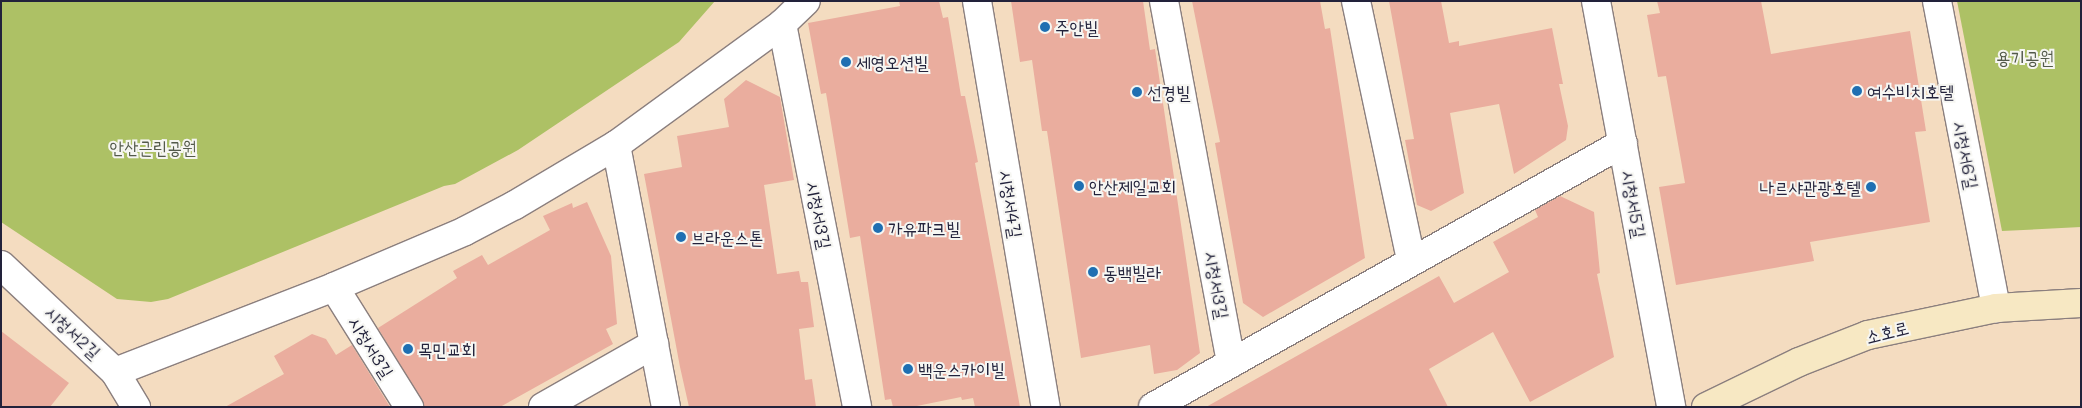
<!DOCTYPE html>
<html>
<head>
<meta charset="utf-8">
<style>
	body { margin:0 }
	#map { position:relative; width:2082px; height:408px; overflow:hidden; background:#f4dcc0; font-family:Mali,"Poor Story",sans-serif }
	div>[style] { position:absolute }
	.green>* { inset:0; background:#adc165 }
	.building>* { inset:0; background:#eaad9e }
	.roads { filter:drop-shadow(1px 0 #8b7f7e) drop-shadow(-1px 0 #8b7f7e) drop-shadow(0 1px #8b7f7e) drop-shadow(0 -1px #8b7f7e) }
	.street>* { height:28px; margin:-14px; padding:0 14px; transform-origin:14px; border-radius:14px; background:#fff }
	.secondary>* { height:28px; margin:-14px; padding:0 14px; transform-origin:14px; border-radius:14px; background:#f7e8c3 }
	.dots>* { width:14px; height:14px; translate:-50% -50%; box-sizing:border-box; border:2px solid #f6f6f2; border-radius:50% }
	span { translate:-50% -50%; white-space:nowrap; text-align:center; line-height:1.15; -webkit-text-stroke:4px #f6f6f2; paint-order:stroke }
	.poi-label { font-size:18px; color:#22223b }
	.left { translate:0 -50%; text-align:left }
	.right { translate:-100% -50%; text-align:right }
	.park-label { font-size:18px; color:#535a4a }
	.street-label { font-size:18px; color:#22223b }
	.frame { position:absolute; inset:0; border:2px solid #22223b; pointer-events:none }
</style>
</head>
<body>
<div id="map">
	<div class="green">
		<i style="clip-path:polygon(1px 1px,715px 1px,679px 42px,518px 150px,455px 184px,444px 186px,168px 299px,151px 302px,117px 299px,1px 222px)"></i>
		<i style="clip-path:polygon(1957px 1px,2081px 1px,2081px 227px,2002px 231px)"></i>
	</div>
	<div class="building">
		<i style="clip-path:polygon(899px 1px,939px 1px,943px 18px,948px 17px,961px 96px,965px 96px,978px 162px,975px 163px,1020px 407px,975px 407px,973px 398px,962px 400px,961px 397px,912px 407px,893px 407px,891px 399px,885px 400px,860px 236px,850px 238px,826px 93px,821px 94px,808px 23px,900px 6px)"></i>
		<i style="clip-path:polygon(1011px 1px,1143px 1px,1150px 50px,1155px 49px,1200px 353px,1177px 370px,1154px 374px,1150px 345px,1081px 358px,1047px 131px,1042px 131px,1032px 60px,1020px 62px)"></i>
		<i style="clip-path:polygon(1192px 1px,1320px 1px,1325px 29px,1330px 28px,1365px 258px,1263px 317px,1243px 303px,1215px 143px,1220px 142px)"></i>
		<i style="clip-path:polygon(1389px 1px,1441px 1px,1449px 43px,1459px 41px,1459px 46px,1552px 28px,1563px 84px,1559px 84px,1568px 126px,1566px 140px,1514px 174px,1499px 104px,1450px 113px,1464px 193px,1431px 211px,1417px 205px,1405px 140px,1414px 139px)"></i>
		<i style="clip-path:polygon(1657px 1px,1761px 1px,1771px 54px,1910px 31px,1926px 131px,1915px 132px,1930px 222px,1810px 242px,1814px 261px,1676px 285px,1659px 187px,1685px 183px,1666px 76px,1658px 77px,1647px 15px,1660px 13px)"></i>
		<i style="clip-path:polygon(746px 80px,780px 97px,794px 180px,764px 185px,777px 274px,799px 271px,801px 282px,808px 282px,814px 327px,799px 329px,805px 380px,812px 379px,816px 407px,689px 407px,680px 367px,644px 174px,682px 167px,677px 136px,729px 127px,724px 99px)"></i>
		<i style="clip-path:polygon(1560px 196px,1594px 212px,1600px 273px,1597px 274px,1614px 357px,1530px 402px,1493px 332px,1429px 369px,1448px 407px,1206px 407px,1439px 276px,1454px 303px,1509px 272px,1493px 242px,1538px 217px,1535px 210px)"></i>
		<i style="clip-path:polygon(587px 202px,611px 256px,617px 324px,606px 329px,613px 344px,500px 407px,425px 407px,378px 328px,457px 278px,453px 271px,482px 255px,488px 265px,550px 230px,543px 216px,572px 203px,573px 208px)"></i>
		<i style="clip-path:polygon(1px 331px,69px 383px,50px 407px,1px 407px)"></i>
		<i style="clip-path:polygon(312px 334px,326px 339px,336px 355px,352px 345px,390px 407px,225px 407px,284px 374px,274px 356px)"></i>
	</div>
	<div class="roads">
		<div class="street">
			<i style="left:977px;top:1px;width:412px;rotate:80.4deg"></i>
			<i style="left:1164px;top:1px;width:368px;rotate:79.5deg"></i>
			<i style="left:1356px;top:1px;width:264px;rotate:78deg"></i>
			<i style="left:1596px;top:1px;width:413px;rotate:79.5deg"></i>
			<i style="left:1937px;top:1px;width:313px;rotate:79.1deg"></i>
			<i style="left:782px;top:24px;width:390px;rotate:78.9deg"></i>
			<i style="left:616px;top:145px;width:267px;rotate:79.2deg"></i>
			<i style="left:1px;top:265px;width:156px;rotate:43.2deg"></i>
			<i style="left:115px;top:372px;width:41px;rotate:59deg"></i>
			<i style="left:334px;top:287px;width:142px;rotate:58deg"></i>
			<i style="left:115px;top:372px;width:235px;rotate:-21.2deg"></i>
			<i style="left:334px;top:287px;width:142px;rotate:-23.1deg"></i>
			<i style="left:465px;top:231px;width:56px;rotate:-27.5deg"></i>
			<i style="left:515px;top:205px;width:117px;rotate:-30.7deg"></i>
			<i style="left:616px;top:145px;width:205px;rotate:-36.1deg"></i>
			<i style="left:782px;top:24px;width:33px;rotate:-44deg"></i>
			<i style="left:543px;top:407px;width:128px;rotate:-29.6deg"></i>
			<i style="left:1153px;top:407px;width:539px;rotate:-29.32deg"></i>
		</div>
		<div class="secondary">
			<i style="left:1706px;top:407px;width:103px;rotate:-25.8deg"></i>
			<i style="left:1799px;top:362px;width:74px;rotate:-21.4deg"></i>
			<i style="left:1868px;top:335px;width:131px;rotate:-11.9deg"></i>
			<i style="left:1996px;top:308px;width:85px;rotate:-3.4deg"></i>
		</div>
	</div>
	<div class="dots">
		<i style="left:1045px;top:27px;background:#1f6fb2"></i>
		<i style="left:846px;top:62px;background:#1f6fb2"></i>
		<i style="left:1857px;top:91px;background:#1f6fb2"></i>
		<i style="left:1137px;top:92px;background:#1f6fb2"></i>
		<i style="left:1079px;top:186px;background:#1f6fb2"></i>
		<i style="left:1871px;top:187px;background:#1f6fb2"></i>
		<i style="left:878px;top:228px;background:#1f6fb2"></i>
		<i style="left:681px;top:237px;background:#1f6fb2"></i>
		<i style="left:1093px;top:272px;background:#1f6fb2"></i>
		<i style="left:408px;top:349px;background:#1f6fb2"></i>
		<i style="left:908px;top:369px;background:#1f6fb2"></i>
	</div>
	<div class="poi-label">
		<span class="left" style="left:1055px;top:27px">주안빌</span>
		<span class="left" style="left:856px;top:62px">세영오션빌</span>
		<span class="left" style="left:1867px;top:91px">여수비치호텔</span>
		<span class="left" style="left:1147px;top:92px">선경빌</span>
		<span class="left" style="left:1089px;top:186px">안산제일교회</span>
		<span class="right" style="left:1861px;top:187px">나르샤관광호텔</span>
		<span class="left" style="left:888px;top:228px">가유파크빌</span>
		<span class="left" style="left:691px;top:237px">브라운스톤</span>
		<span class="left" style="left:1103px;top:272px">동백빌라</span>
		<span class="left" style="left:418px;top:349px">목민교회</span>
		<span class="left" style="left:918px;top:369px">백운스카이빌</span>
	</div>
	<div class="park-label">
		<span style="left:2025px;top:57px">용기공원</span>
		<span style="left:153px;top:147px">안산근린공원</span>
	</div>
	<div class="street-label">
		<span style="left:1966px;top:155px;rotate:79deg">시청서6길</span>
		<span style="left:1011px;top:204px;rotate:81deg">시청서4길</span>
		<span style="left:1634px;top:204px;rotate:80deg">시청서5길</span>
		<span style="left:819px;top:215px;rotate:79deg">시청서3길</span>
		<span style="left:1217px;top:285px;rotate:80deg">시청서3길</span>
		<span style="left:73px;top:332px;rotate:43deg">시청서2길</span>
		<span style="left:1887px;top:332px;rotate:-14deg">소호로</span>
		<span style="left:371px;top:347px;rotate:58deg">시청서3길</span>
	</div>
	<div class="frame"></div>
</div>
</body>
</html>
